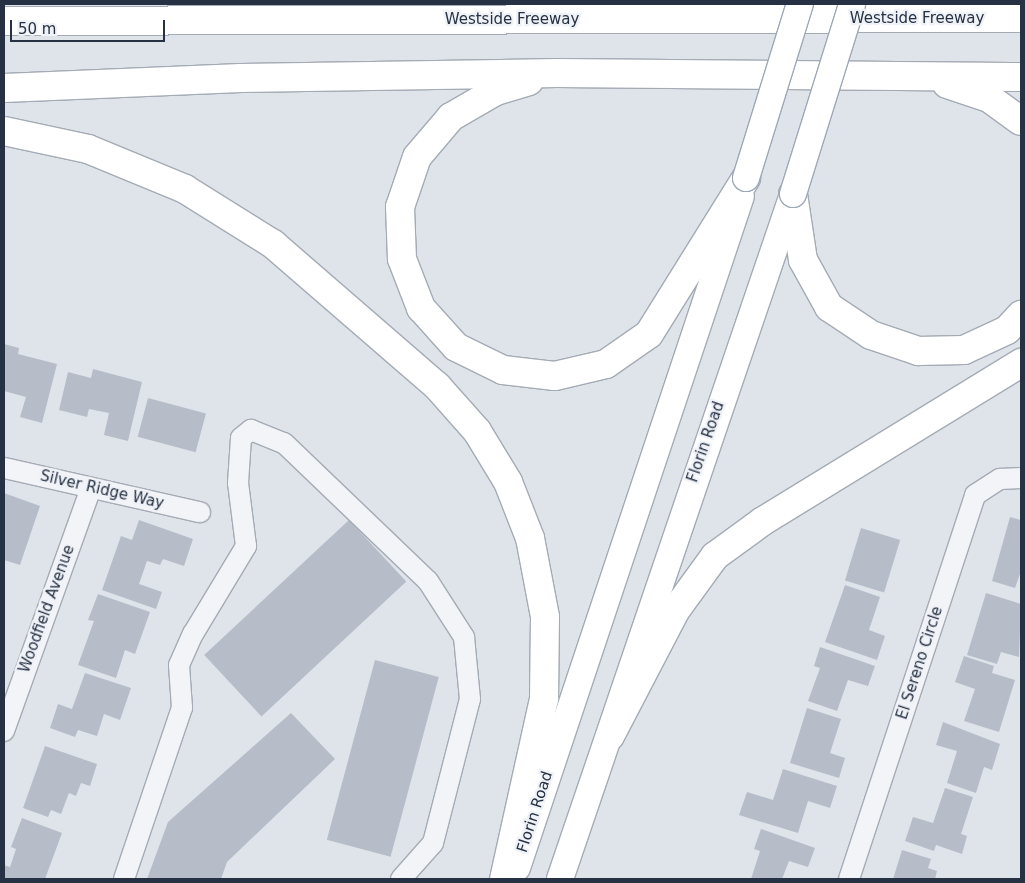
<!DOCTYPE html>
<html>
<head>
<meta charset="utf-8">
<style>
	body { margin:0 }
	#map { position:relative; width:1025px; height:883px; overflow:hidden; background:#dfe4ea; font-family:"DejaVu Sans",sans-serif }
	div>[style] { position:absolute }
	.building>* { inset:0; background:#b6bdc8; transform-origin:0 0 }
	.roads { filter:drop-shadow(1px 0 #a4abb5) drop-shadow(-1px 0 #a4abb5) drop-shadow(0 1px #a4abb5) drop-shadow(0 -1px #a4abb5) }
	.minor>* { height:20px; margin:-10px; padding:0 10px; transform-origin:10px; border-radius:10px; background:#f2f4f8 }
	.major>* { height:26px; margin:-13px; padding:0 13px; transform-origin:13px; border-radius:13px; background:#fff }
	.highway>* { height:28px; margin:-14px; padding:0 14px; transform-origin:14px; border-radius:14px; background:#fff }
	.bridges { filter:drop-shadow(1px 0 #9da8b7) drop-shadow(-1px 0 #9da8b7) drop-shadow(0 1px #9da8b7) drop-shadow(0 -1px #9da8b7) }
	.major-bridge>* { height:26px; margin:-13px; padding:0 13px; transform-origin:13px; border-radius:13px; background:#fff }
	span { translate:-50% -50%; white-space:nowrap; text-align:center; line-height:1.15; -webkit-text-stroke:4.5px #eff2f7; paint-order:stroke }
	.street-label { font-size:15px; color:#263143 }
	.frame { position:absolute; inset:0; border:5px solid #263143; pointer-events:none }
	.scale { position:absolute; left:10px; top:20px; width:155px; height:22px; box-sizing:border-box; border:2px solid #263143; border-top:0; padding-left:6px; font-size:15px; line-height:18px; white-space:nowrap; color:#263143; -webkit-text-stroke:4px #eff2f7; paint-order:stroke }
</style>
</head>
<body>
<div id="map">
	<div class="building">
		<i style="clip-path:polygon(4px 344px,19px 348px,18px 354px,57px 364px,42px 423px,20px 417px,26px 397px,4px 391px)"></i>
		<i style="clip-path:polygon(93px 369px,142px 382px,128px 441px,104px 435px,109px 413px,89px 409px,87px 417px,59px 410px,68px 372px,91px 378px)"></i>
		<i style="left:148px;top:398px;width:60px;height:40px;rotate:15deg"></i>
		<i style="clip-path:polygon(4px 493px,40px 506px,20px 565px,4px 560px)"></i>
		<i style="clip-path:polygon(1010px 517px,1021px 520px,1021px 571px,1015px 588px,992px 581px)"></i>
		<i style="clip-path:polygon(139px 520px,193px 539px,184px 566px,163px 559px,160px 565px,147px 561px,139px 584px,162px 592px,156px 609px,102px 590px,121px 536px,132px 540px)"></i>
		<i style="left:349px;top:520px;width:84px;height:198px;rotate:47deg"></i>
		<i style="left:861px;top:528px;width:41px;height:55px;rotate:17deg"></i>
		<i style="clip-path:polygon(845px 585px,880px 597px,869px 630px,885px 636px,877px 660px,825px 642px)"></i>
		<i style="clip-path:polygon(986px 593px,1021px 604px,1019px 657px,1001px 652px,997px 664px,967px 655px)"></i>
		<i style="clip-path:polygon(98px 594px,150px 612px,135px 654px,125px 650px,116px 678px,78px 665px,94px 621px,88px 620px)"></i>
		<i style="clip-path:polygon(820px 647px,875px 666px,868px 686px,848px 680px,837px 711px,808px 701px,820px 668px,814px 666px)"></i>
		<i style="clip-path:polygon(964px 656px,994px 666px,992px 673px,1015px 680px,999px 732px,964px 721px,975px 689px,955px 682px)"></i>
		<i style="left:375px;top:660px;width:66px;height:186px;rotate:15deg"></i>
		<i style="clip-path:polygon(85px 673px,131px 688px,120px 720px,104px 714px,97px 736px,78px 730px,75px 737px,50px 728px,58px 704px,72px 709px)"></i>
		<i style="clip-path:polygon(807px 708px,841px 719px,830px 753px,845px 758px,839px 778px,790px 763px)"></i>
		<i style="clip-path:polygon(291px 713px,335px 759px,227px 862px,221px 879px,147px 879px,168px 822px)"></i>
		<i style="clip-path:polygon(943px 722px,1000px 744px,992px 770px,984px 767px,976px 793px,947px 783px,957px 751px,936px 745px)"></i>
		<i style="clip-path:polygon(45px 746px,97px 764px,90px 786px,81px 783px,76px 796px,69px 793px,61px 814px,51px 810px,48px 817px,23px 808px)"></i>
		<i style="clip-path:polygon(783px 769px,837px 786px,830px 808px,808px 801px,798px 833px,739px 815px,747px 792px,773px 800px)"></i>
		<i style="clip-path:polygon(945px 788px,973px 797px,961px 834px,967px 836px,962px 854px,936px 845px,934px 851px,905px 841px,913px 817px,933px 823px)"></i>
		<i style="clip-path:polygon(22px 818px,62px 833px,45px 879px,4px 879px,4px 865px,10px 867px,16px 849px,11px 847px)"></i>
		<i style="clip-path:polygon(761px 829px,815px 848px,808px 867px,789px 861px,782px 879px,751px 879px,760px 851px,754px 849px)"></i>
		<i style="clip-path:polygon(902px 850px,931px 859px,928px 868px,937px 871px,935px 879px,893px 879px)"></i>
	</div>
	<div class="roads">
		<div class="minor">
			<i style="left:4px;top:468px;width:201px;rotate:12.7deg"></i>
			<i style="left:4px;top:731px;width:258px;rotate:-70.3deg"></i>
			<i style="left:124px;top:879px;width:181px;rotate:-71.3deg"></i>
			<i style="left:182px;top:708px;width:43px;rotate:-94deg"></i>
			<i style="left:179px;top:665px;width:34px;rotate:-66deg"></i>
			<i style="left:193px;top:634px;width:103px;rotate:-58.9deg"></i>
			<i style="left:246px;top:546px;width:64px;rotate:-97.2deg"></i>
			<i style="left:238px;top:483px;width:45px;rotate:-86.2deg"></i>
			<i style="left:241px;top:438px;width:13px;rotate:-39deg"></i>
			<i style="left:251px;top:430px;width:35px;rotate:22deg"></i>
			<i style="left:284px;top:443px;width:199px;rotate:43.8deg"></i>
			<i style="left:428px;top:581px;width:67px;rotate:57.3deg"></i>
			<i style="left:464px;top:637px;width:62px;rotate:84.5deg"></i>
			<i style="left:470px;top:699px;width:149px;rotate:104.4deg"></i>
			<i style="left:433px;top:843px;width:48px;rotate:131.6deg"></i>
			<i style="left:849px;top:879px;width:404px;rotate:-71.8deg"></i>
			<i style="left:975px;top:495px;width:30px;rotate:-33deg"></i>
			<i style="left:1000px;top:479px;width:21px;rotate:-3deg"></i>
		</div>
		<div class="major">
			<i style="left:517px;top:868px;width:708px;rotate:-71.57deg"></i>
			<i style="left:560px;top:879px;width:724px;rotate:-71.21deg"></i>
		</div>
		<div class="highway">
			<i style="left:4px;top:21px;width:1017px;rotate:-0.17deg"></i>
			<i style="left:529px;top:81px;width:34px;rotate:163deg"></i>
			<i style="left:496px;top:91px;width:52px;rotate:150deg"></i>
			<i style="left:451px;top:117px;width:52px;rotate:130.4deg"></i>
			<i style="left:417px;top:157px;width:53px;rotate:108.8deg"></i>
			<i style="left:400px;top:207px;width:52px;rotate:87.8deg"></i>
			<i style="left:402px;top:259px;width:53px;rotate:68.8deg"></i>
			<i style="left:421px;top:308px;width:52px;rotate:48.1deg"></i>
			<i style="left:456px;top:347px;width:52px;rotate:26.1deg"></i>
			<i style="left:503px;top:370px;width:52px;rotate:6.6deg"></i>
			<i style="left:555px;top:376px;width:52px;rotate:-13.2deg"></i>
			<i style="left:606px;top:364px;width:52px;rotate:-34.9deg"></i>
			<i style="left:649px;top:334px;width:184px;rotate:-58.1deg"></i>
			<i style="left:947px;top:84px;width:44px;rotate:18.4deg"></i>
			<i style="left:989px;top:98px;width:39px;rotate:36deg"></i>
			<i style="left:4px;top:88px;width:237px;rotate:-2.4deg"></i>
			<i style="left:241px;top:78px;width:316px;rotate:-0.9deg"></i>
			<i style="left:557px;top:73px;width:464px;rotate:0.5deg"></i>
			<i style="left:4px;top:131px;width:86px;rotate:12.1deg"></i>
			<i style="left:88px;top:149px;width:105px;rotate:22.4deg"></i>
			<i style="left:185px;top:189px;width:104px;rotate:32deg"></i>
			<i style="left:273px;top:244px;width:217px;rotate:40.9deg"></i>
			<i style="left:437px;top:386px;width:60px;rotate:48.4deg"></i>
			<i style="left:477px;top:431px;width:60px;rotate:58.7deg"></i>
			<i style="left:508px;top:482px;width:60px;rotate:68.6deg"></i>
			<i style="left:530px;top:538px;width:80px;rotate:79.2deg"></i>
			<i style="left:545px;top:617px;width:82px;rotate:90.7deg"></i>
			<i style="left:544px;top:699px;width:184px;rotate:102.5deg"></i>
			<i style="left:793px;top:194px;width:67px;rotate:81.4deg"></i>
			<i style="left:803px;top:260px;width:54px;rotate:61deg"></i>
			<i style="left:829px;top:307px;width:50px;rotate:33.7deg"></i>
			<i style="left:871px;top:335px;width:50px;rotate:18.8deg"></i>
			<i style="left:918px;top:351px;width:46px;rotate:-1.2deg"></i>
			<i style="left:964px;top:350px;width:47px;rotate:-24.9deg"></i>
			<i style="left:1007px;top:330px;width:21px;rotate:-47deg"></i>
			<i style="left:610px;top:736px;width:141px;rotate:-62.5deg"></i>
			<i style="left:675px;top:611px;width:68px;rotate:-54deg"></i>
			<i style="left:715px;top:556px;width:59px;rotate:-36.1deg"></i>
			<i style="left:763px;top:521px;width:303px;rotate:-31.5deg"></i>
		</div>
	</div>
	<div class="bridges">
		<div class="major-bridge">
			<i style="left:746px;top:178px;width:182px;rotate:-72.8deg"></i>
			<i style="left:793px;top:194px;width:199px;rotate:-72.7deg"></i>
		</div>
	</div>
	<div class="street-label">
		<span style="left:917px;top:19px">Westside Freeway</span>
		<span style="left:512px;top:20px">Westside Freeway</span>
		<span style="left:706px;top:442px;rotate:-71deg">Florin Road</span>
		<span style="left:102px;top:490px;rotate:13deg">Silver Ridge Way</span>
		<span style="left:47px;top:609px;rotate:-70deg">Woodfield Avenue</span>
		<span style="left:920px;top:663px;rotate:-72deg">El Sereno Circle</span>
		<span style="left:535px;top:812px;rotate:-72deg">Florin Road</span>
	</div>
	<div class="frame"></div>
	<div class="scale">50 m</div>
</div>
</body>
</html>
